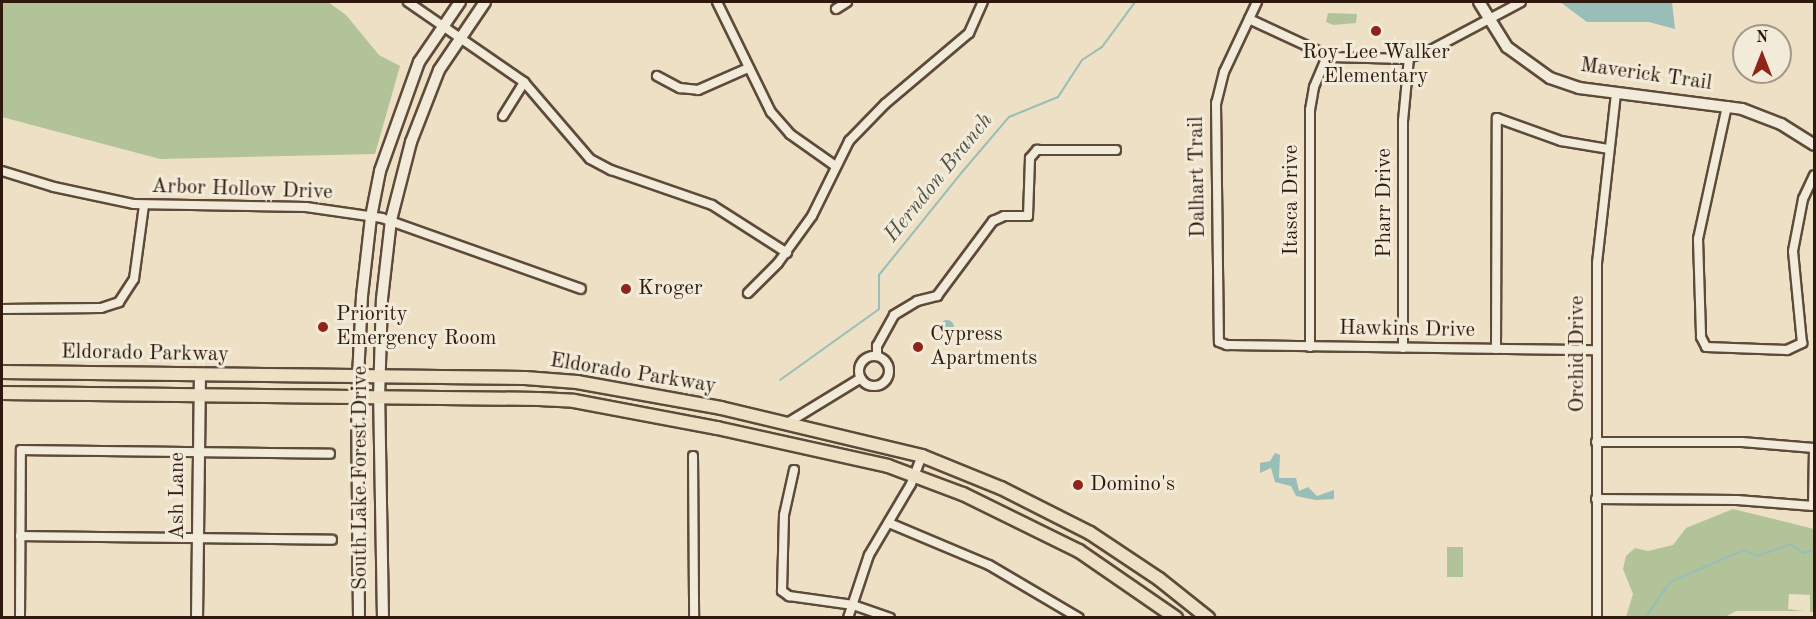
<!DOCTYPE html>
<html>
<head>
<meta charset="utf-8">
<style>
	body { margin:0 }
	#map { position:relative; width:1816px; height:619px; overflow:hidden; background:#ede0c4; font-family:"Old Standard TT",serif }
	div>[style] { position:absolute }
	.green>* { inset:0; background:#b2c399; transform-origin:0 0 }
	.water>* { inset:0; background:#99bdb7 }
	.round { border-radius:50% }
	.stream>* { height:2px; margin:-1px; padding:0 1px; transform-origin:1px; border-radius:1px; background:#99bdb7 }
	.roads { filter:drop-shadow(2px 0 #5e4a3a) drop-shadow(-2px 0 #5e4a3a) drop-shadow(0 2px #5e4a3a) drop-shadow(0 -2px #5e4a3a) }
	.minor>* { height:8px; margin:-4px; padding:0 4px; transform-origin:4px; border-radius:4px; background:#f3ebd9 }
	.minor>.ring { margin:-4px; padding:0; box-sizing:content-box; background:none; border:8px solid #f3ebd9; border-radius:50% }
	.tertiary>* { height:10px; margin:-5px; padding:0 5px; transform-origin:5px; border-radius:5px; background:#f3ebd9 }
	.secondary>* { height:10px; margin:-5px; padding:0 5px; transform-origin:5px; border-radius:5px; background:#f3ebd9 }
	.primary>* { height:12px; margin:-6px; padding:0 6px; transform-origin:6px; border-radius:6px; background:#ede0c4 }
	.dots>* { width:16px; height:16px; translate:-50% -50%; box-sizing:border-box; border:3px solid #f3ebd9; border-radius:50% }
	span { translate:-50% -50%; white-space:nowrap; text-align:center; line-height:1.15; -webkit-text-stroke:6px #f3ebd9; paint-order:stroke }
	.poi-label { font-size:21px; color:#2f180c }
	.left { translate:0 -50%; text-align:left }
	.street-label { font-size:21px; color:#2f180c }
	.water-label { font-size:22px; color:#545248; font-style:italic }
	.frame { position:absolute; inset:0; border:3px solid #2f180c; pointer-events:none }
	.north { position:absolute; left:1732px; top:24px; width:60px; height:60px; box-sizing:border-box; background:#f3ebd9; border:2px solid #a59787; border-radius:50%; rotate:0deg; font-size:16px; font-weight:700; line-height:24px; text-align:center; color:#2f180c }
	.north::after { content:''; display:block; margin:auto; width:21px; height:27px; background:#8f2418; clip-path:polygon(50% 0,100% 100%,50% 72%,0 100%) }
</style>
</head>
<body>
<div id="map">
	<div class="green">
		<i style="clip-path:polygon(2px 2px,328px 2px,346px 15px,379px 55px,400px 66px,375px 154px,160px 159px,2px 117px)"></i>
		<i style="clip-path:polygon(1328px 13px,1357px 14px,1356px 23px,1333px 25px,1326px 22px)"></i>
		<i style="clip-path:polygon(1733px 509px,1814px 529px,1814px 612px,1810px 612px,1810px 595px,1789px 594px,1788px 609px,1804px 611px,1736px 611px,1723px 618px,1626px 617px,1633px 594px,1623px 569px,1626px 556px,1635px 548px,1648px 551px,1673px 545px,1686px 528px)"></i>
		<i style="left:1447px;top:547px;width:16px;height:30px"></i>
	</div>
	<div class="water">
		<i style="clip-path:polygon(1560px 2px,1672px 2px,1675px 29px,1649px 22px,1587px 22px)"></i>
		<i class="round" style="left:940px;top:320px;width:14px;height:14px"></i>
		<i style="clip-path:polygon(1275px 453px,1280px 455px,1279px 478px,1296px 478px,1299px 491px,1308px 487px,1317px 496px,1334px 490px,1334px 499px,1316px 500px,1296px 496px,1291px 486px,1275px 482px,1271px 468px,1260px 473px,1260px 463px,1270px 461px)"></i>
	</div>
	<div class="stream">
		<i style="left:780px;top:380px;width:122px;rotate:-35.6deg"></i>
		<i style="left:879px;top:309px;width:34px;rotate:-90deg"></i>
		<i style="left:879px;top:275px;width:134px;rotate:-51.1deg"></i>
		<i style="left:963px;top:171px;width:71px;rotate:-49.6deg"></i>
		<i style="left:1009px;top:117px;width:53px;rotate:-22.2deg"></i>
		<i style="left:1058px;top:97px;width:44px;rotate:-57deg"></i>
		<i style="left:1082px;top:60px;width:24px;rotate:-33deg"></i>
		<i style="left:1102px;top:47px;width:56px;rotate:-53.7deg"></i>
		<i style="left:1645px;top:618px;width:44px;rotate:-55.2deg"></i>
		<i style="left:1670px;top:582px;width:81px;rotate:-23.4deg"></i>
		<i style="left:1744px;top:550px;width:14px;rotate:25deg"></i>
		<i style="left:1757px;top:556px;width:36px;rotate:-19deg"></i>
		<i style="left:1791px;top:544px;width:15px;rotate:37deg"></i>
		<i style="left:1803px;top:553px;width:11px;rotate:-15deg"></i>
	</div>
	<div class="roads">
		<div class="minor">
			<i style="left:408px;top:2px;width:141px;rotate:34.6deg"></i>
			<i style="left:524px;top:82px;width:101px;rotate:49.4deg"></i>
			<i style="left:590px;top:159px;width:24px;rotate:28deg"></i>
			<i style="left:611px;top:170px;width:107px;rotate:19.1deg"></i>
			<i style="left:712px;top:205px;width:89px;rotate:32.6deg"></i>
			<i style="left:717px;top:2px;width:123px;rotate:63.9deg"></i>
			<i style="left:771px;top:112px;width:29px;rotate:49deg"></i>
			<i style="left:790px;top:134px;width:54px;rotate:35.2deg"></i>
			<i style="left:1257px;top:2px;width:77px;rotate:115.2deg"></i>
			<i style="left:1224px;top:72px;width:32px;rotate:104deg"></i>
			<i style="left:1216px;top:103px;width:239px;rotate:89.3deg"></i>
			<i style="left:1219px;top:342px;width:9px;rotate:21deg"></i>
			<i style="left:1227px;top:345px;width:369px;rotate:0.8deg"></i>
			<i style="left:836px;top:9px;width:13px;rotate:-32deg"></i>
			<i style="left:1249px;top:19px;width:90px;rotate:24.9deg"></i>
			<i style="left:1331px;top:57px;width:74px;rotate:1.5deg"></i>
			<i style="left:1405px;top:59px;width:25px;rotate:-18deg"></i>
			<i style="left:1429px;top:51px;width:104px;rotate:-28deg"></i>
			<i style="left:657px;top:76px;width:26px;rotate:28deg"></i>
			<i style="left:680px;top:88px;width:18px;rotate:6deg"></i>
			<i style="left:698px;top:90px;width:55px;rotate:-23.7deg"></i>
			<i style="left:1727px;top:106px;width:136px;rotate:102.3deg"></i>
			<i style="left:1698px;top:239px;width:98px;rotate:88.2deg"></i>
			<i style="left:1701px;top:337px;width:11px;rotate:63deg"></i>
			<i style="left:1706px;top:347px;width:81px;rotate:2.1deg"></i>
			<i style="left:1787px;top:350px;width:17px;rotate:-25deg"></i>
			<i style="left:1802px;top:343px;width:92px;rotate:-95.6deg"></i>
			<i style="left:1793px;top:251px;width:53px;rotate:-79.1deg"></i>
			<i style="left:1803px;top:199px;width:26px;rotate:-65deg"></i>
			<i style="left:503px;top:116px;width:40px;rotate:-58deg"></i>
			<i style="left:2px;top:171px;width:54px;rotate:17.1deg"></i>
			<i style="left:54px;top:187px;width:82px;rotate:12deg"></i>
			<i style="left:134px;top:204px;width:172px;rotate:1deg"></i>
			<i style="left:306px;top:207px;width:77px;rotate:8.2deg"></i>
			<i style="left:382px;top:218px;width:211px;rotate:19.6deg"></i>
			<i style="left:748px;top:293px;width:42px;rotate:-45deg"></i>
			<i style="left:778px;top:263px;width:58px;rotate:-54.1deg"></i>
			<i style="left:812px;top:216px;width:84px;rotate:-63.7deg"></i>
			<i style="left:849px;top:141px;width:52px;rotate:-45.8deg"></i>
			<i style="left:885px;top:104px;width:110px;rotate:-40.2deg"></i>
			<i style="left:969px;top:33px;width:34px;rotate:-66deg"></i>
			<i style="left:2px;top:309px;width:99px;rotate:-0.6deg"></i>
			<i style="left:101px;top:308px;width:19px;rotate:-18deg"></i>
			<i style="left:119px;top:302px;width:27px;rotate:-57deg"></i>
			<i style="left:134px;top:279px;width:75px;rotate:-82.3deg"></i>
			<i style="left:1310px;top:347px;width:237px;rotate:-90deg"></i>
			<i style="left:1310px;top:110px;width:23px;rotate:-80deg"></i>
			<i style="left:1314px;top:87px;width:34px;rotate:-67deg"></i>
			<i style="left:1403px;top:348px;width:227px;rotate:-90deg"></i>
			<i style="left:1403px;top:121px;width:63px;rotate:-84.6deg"></i>
			<i style="left:1496px;top:349px;width:231px;rotate:-89.8deg"></i>
			<i style="left:1497px;top:118px;width:68px;rotate:19.8deg"></i>
			<i style="left:1561px;top:141px;width:49px;rotate:9.5deg"></i>
			<i style="left:877px;top:356px;width:10px;rotate:-90deg"></i>
			<i style="left:877px;top:346px;width:35px;rotate:-61deg"></i>
			<i style="left:894px;top:315px;width:27px;rotate:-31deg"></i>
			<i style="left:917px;top:301px;width:21px;rotate:-14deg"></i>
			<i style="left:937px;top:296px;width:94px;rotate:-53.3deg"></i>
			<i style="left:993px;top:221px;width:12px;rotate:-24deg"></i>
			<i style="left:1004px;top:216px;width:24px"></i>
			<i style="left:1028px;top:216px;width:58px;rotate:-88deg"></i>
			<i style="left:1030px;top:158px;width:11px;rotate:-49deg"></i>
			<i style="left:1037px;top:150px;width:79px"></i>
			<i class="ring" style="left:859px;top:356px;width:22px;height:22px"></i>
			<i style="left:789px;top:422px;width:84px;rotate:-31.4deg"></i>
			<i style="left:1596px;top:442px;width:146px"></i>
			<i style="left:1742px;top:442px;width:72px;rotate:4.8deg"></i>
			<i style="left:693px;top:456px;width:162px;rotate:89.6deg"></i>
			<i style="left:794px;top:470px;width:46px;rotate:102.5deg"></i>
			<i style="left:784px;top:515px;width:76px;rotate:91.5deg"></i>
			<i style="left:782px;top:591px;width:9px;rotate:36deg"></i>
			<i style="left:789px;top:596px;width:65px;rotate:8deg"></i>
			<i style="left:853px;top:605px;width:39px;rotate:19deg"></i>
			<i style="left:1596px;top:499px;width:141px;rotate:0.4deg"></i>
			<i style="left:1737px;top:500px;width:76px;rotate:4.5deg"></i>
			<i style="left:1813px;top:506px;width:58px;rotate:-89deg"></i>
			<i style="left:889px;top:523px;width:108px;rotate:22.8deg"></i>
			<i style="left:989px;top:565px;width:104px;rotate:30.5deg"></i>
			<i style="left:20px;top:536px;width:312px;rotate:0.7deg"></i>
			<i style="left:20px;top:618px;width:168px;rotate:-89.7deg"></i>
			<i style="left:21px;top:450px;width:309px;rotate:0.7deg"></i>
			<i style="left:848px;top:618px;width:66px;rotate:-71.6deg"></i>
			<i style="left:869px;top:555px;width:82px;rotate:-59.4deg"></i>
			<i style="left:911px;top:484px;width:30px;rotate:-69deg"></i>
			<i style="left:1597px;top:618px;width:355px;rotate:-90deg"></i>
			<i style="left:1597px;top:263px;width:171px;rotate:-83.6deg"></i>
		</div>
		<div class="tertiary">
			<i style="left:1479px;top:2px;width:53px;rotate:58.1deg"></i>
			<i style="left:1507px;top:47px;width:53px;rotate:35.8deg"></i>
			<i style="left:1550px;top:78px;width:31px;rotate:19deg"></i>
			<i style="left:1579px;top:88px;width:164px;rotate:7.3deg"></i>
			<i style="left:1742px;top:109px;width:42px;rotate:21deg"></i>
			<i style="left:1781px;top:124px;width:39px;rotate:32deg"></i>
			<i style="left:197px;top:618px;width:243px;rotate:-89.3deg"></i>
		</div>
		<div class="secondary">
			<i style="left:359px;top:618px;width:220px;rotate:-90.5deg"></i>
			<i style="left:357px;top:398px;width:102px;rotate:-87.2deg"></i>
			<i style="left:362px;top:296px;width:80px;rotate:-83.5deg"></i>
			<i style="left:371px;top:217px;width:47px;rotate:-78.9deg"></i>
			<i style="left:380px;top:171px;width:116px;rotate:-70.3deg"></i>
			<i style="left:419px;top:62px;width:73px;rotate:-55.7deg"></i>
			<i style="left:383px;top:618px;width:220px;rotate:-91deg"></i>
			<i style="left:379px;top:398px;width:99px;rotate:-88.3deg"></i>
			<i style="left:382px;top:299px;width:80px;rotate:-83.5deg"></i>
			<i style="left:391px;top:220px;width:81px;rotate:-75.6deg"></i>
			<i style="left:411px;top:142px;width:77px;rotate:-68.7deg"></i>
			<i style="left:439px;top:70px;width:82px;rotate:-55.9deg"></i>
		</div>
		<div class="primary">
			<i style="left:2px;top:372px;width:523px;rotate:0.66deg"></i>
			<i style="left:525px;top:378px;width:52px;rotate:4.4deg"></i>
			<i style="left:577px;top:382px;width:146px;rotate:10.2deg"></i>
			<i style="left:721px;top:408px;width:207px;rotate:13.4deg"></i>
			<i style="left:922px;top:456px;width:85px;rotate:22.1deg"></i>
			<i style="left:1001px;top:488px;width:100px;rotate:26.8deg"></i>
			<i style="left:1090px;top:533px;width:83px;rotate:33.7deg"></i>
			<i style="left:1159px;top:579px;width:63px;rotate:38.5deg"></i>
			<i style="left:2px;top:393px;width:537px;rotate:0.64deg"></i>
			<i style="left:539px;top:399px;width:35px;rotate:3deg"></i>
			<i style="left:574px;top:401px;width:146px;rotate:10.7deg"></i>
			<i style="left:717px;top:428px;width:175px;rotate:12.5deg"></i>
			<i style="left:888px;top:466px;width:80px;rotate:20.5deg"></i>
			<i style="left:963px;top:494px;width:129px;rotate:26.2deg"></i>
			<i style="left:1079px;top:551px;width:118px;rotate:34.6deg"></i>
		</div>
	</div>
	<div class="dots">
		<i style="left:1376px;top:31px;background:#8f2418"></i>
		<i style="left:626px;top:289px;background:#8f2418"></i>
		<i style="left:323px;top:327px;background:#8f2418"></i>
		<i style="left:918px;top:347px;background:#8f2418"></i>
		<i style="left:1078px;top:485px;background:#8f2418"></i>
	</div>
	<div class="poi-label">
		<span style="left:1376px;top:65px">Roy Lee Walker<br>Elementary</span>
		<span class="left" style="left:638px;top:289px">Kroger</span>
		<span class="left" style="left:336px;top:327px">Priority<br>Emergency Room</span>
		<span class="left" style="left:930px;top:347px">Cypress<br>Apartments</span>
		<span class="left" style="left:1090px;top:485px">Domino's</span>
	</div>
	<div class="street-label">
		<span style="left:1646px;top:75px;rotate:8deg">Maverick Trail</span>
		<span style="left:1198px;top:177px;rotate:-91deg">Dalhart Trail</span>
		<span style="left:242px;top:190px;rotate:2deg">Arbor Hollow Drive</span>
		<span style="left:1292px;top:200px;rotate:-90deg">Itasca Drive</span>
		<span style="left:1385px;top:203px;rotate:-90deg">Pharr Drive</span>
		<span style="left:1407px;top:330px;rotate:1deg">Hawkins Drive</span>
		<span style="left:145px;top:354px;rotate:1deg">Eldorado Parkway</span>
		<span style="left:1578px;top:354px;rotate:-90deg">Orchid Drive</span>
		<span style="left:633px;top:374px;rotate:9deg">Eldorado Parkway</span>
		<span style="left:361px;top:478px;rotate:-90deg">South Lake Forest Drive</span>
		<span style="left:178px;top:496px;rotate:-90deg">Ash Lane</span>
	</div>
	<div class="water-label">
		<span style="left:939px;top:178px;rotate:-51deg">Herndon Branch</span>
	</div>
	<div class="frame"></div>
	<div class="north">N</div>
</div>
</body>
</html>
